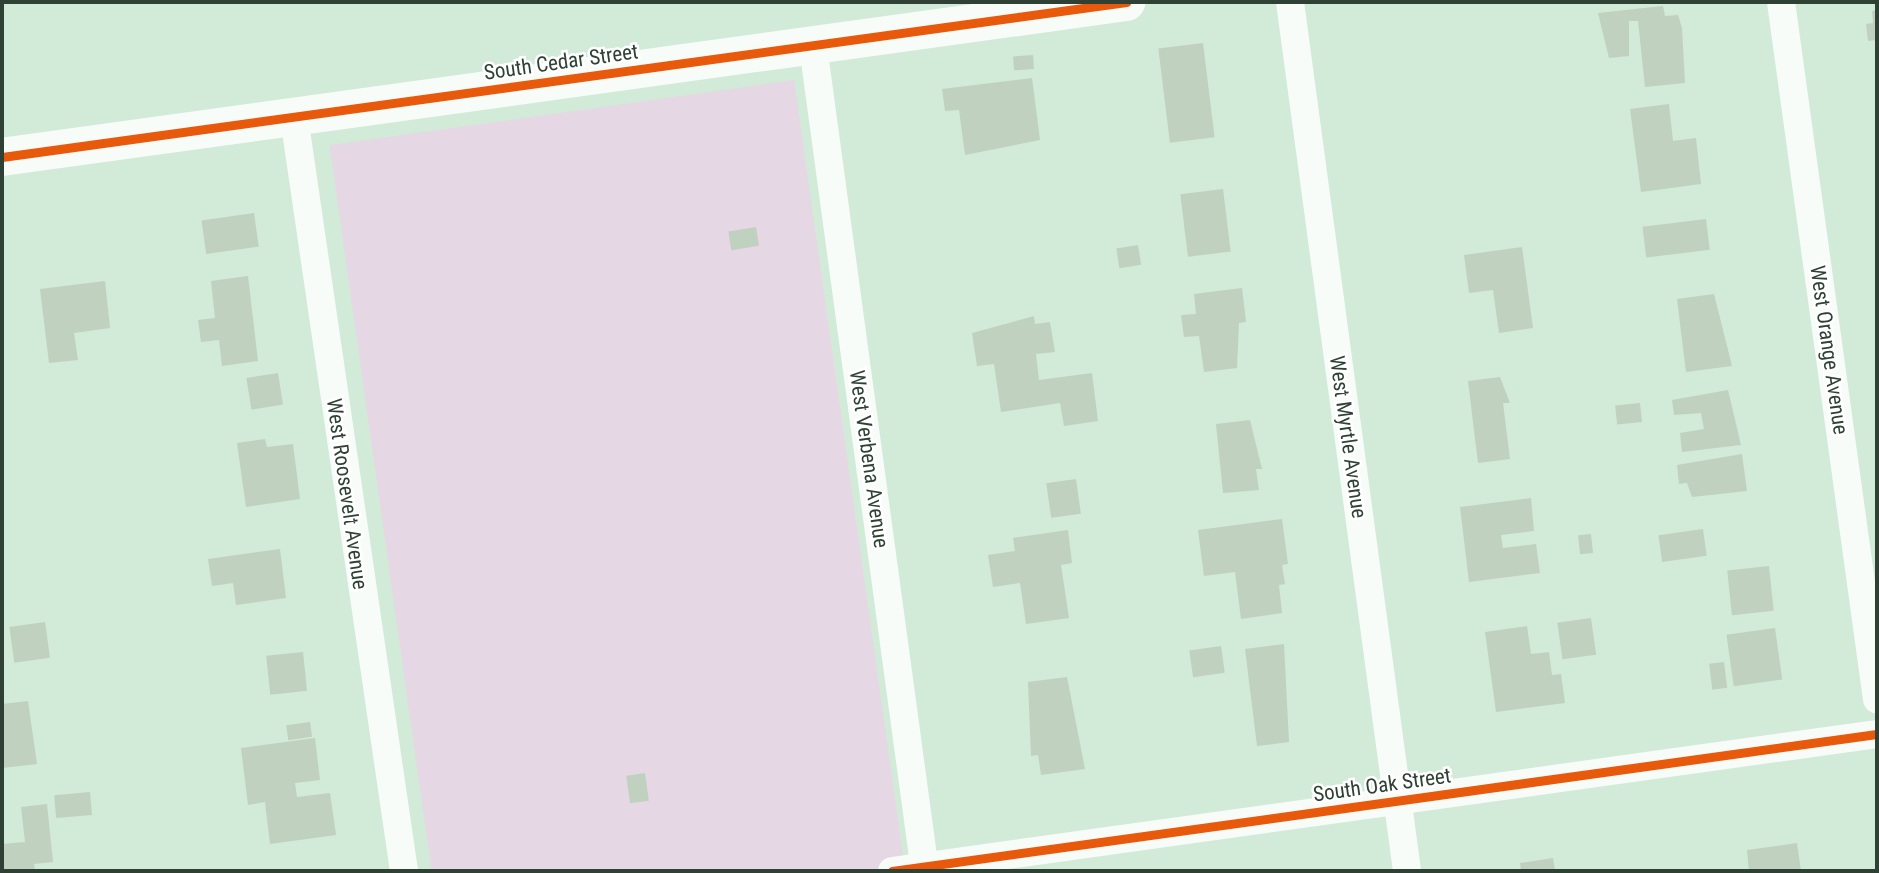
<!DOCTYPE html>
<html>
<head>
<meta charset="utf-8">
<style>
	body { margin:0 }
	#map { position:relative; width:1879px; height:873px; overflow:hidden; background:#d2ead8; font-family:"Roboto Condensed",sans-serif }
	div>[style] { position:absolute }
	.green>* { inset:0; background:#e6d7e4; transform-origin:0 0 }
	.building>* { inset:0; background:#c1d1c0; transform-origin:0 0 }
	.street>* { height:28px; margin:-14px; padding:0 14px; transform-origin:14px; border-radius:14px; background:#f8fcf9 }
	.secondary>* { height:38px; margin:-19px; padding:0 19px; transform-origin:19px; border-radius:19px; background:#f8fcf9 }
	.cycleway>* { height:9px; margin:-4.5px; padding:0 4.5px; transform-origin:4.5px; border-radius:4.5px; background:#e8590c }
	span { translate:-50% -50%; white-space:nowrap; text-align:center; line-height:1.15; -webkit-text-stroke:5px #fff; paint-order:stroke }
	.street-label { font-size:21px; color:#2e4134 }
	.frame { position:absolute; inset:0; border:4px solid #2e4134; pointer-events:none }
</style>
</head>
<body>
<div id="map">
	<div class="green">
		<i style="left:794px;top:80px;width:798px;height:469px;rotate:82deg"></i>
	</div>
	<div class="building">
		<i style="clip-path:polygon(1663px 6px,1665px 16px,1678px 15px,1682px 28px,1685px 83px,1645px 87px,1638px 21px,1629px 21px,1629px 56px,1609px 58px,1598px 13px)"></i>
		<i style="clip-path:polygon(1877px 10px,1877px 40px,1868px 41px,1866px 24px,1873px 23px,1872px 11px)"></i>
		<i style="left:1203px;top:43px;width:95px;height:45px;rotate:83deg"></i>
		<i style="left:1033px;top:55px;width:14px;height:20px;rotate:86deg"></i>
		<i style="clip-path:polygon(1032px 78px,1040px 140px,965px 155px,959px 110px,945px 111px,942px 89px)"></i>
		<i style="clip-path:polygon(1669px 104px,1673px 141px,1696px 138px,1701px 184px,1641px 192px,1630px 109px)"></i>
		<i style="left:1223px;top:189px;width:63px;height:43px;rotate:83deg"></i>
		<i style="left:254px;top:213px;width:34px;height:53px;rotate:82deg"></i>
		<i style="left:1706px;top:219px;width:31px;height:64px;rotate:83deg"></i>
		<i style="left:756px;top:227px;width:19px;height:28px;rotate:81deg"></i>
		<i style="left:1138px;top:245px;width:20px;height:22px;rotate:81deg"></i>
		<i style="clip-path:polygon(1522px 247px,1533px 328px,1499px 333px,1493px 290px,1469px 293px,1464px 255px)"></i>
		<i style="clip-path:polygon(248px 276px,258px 361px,222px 366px,219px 340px,201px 342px,198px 320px,215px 318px,211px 281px)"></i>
		<i style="clip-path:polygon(105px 281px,110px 328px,74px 333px,78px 360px,49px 363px,40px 289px)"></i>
		<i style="clip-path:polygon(1242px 288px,1246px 322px,1239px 323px,1237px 368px,1204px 372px,1199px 336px,1184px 337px,1181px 315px,1196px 314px,1194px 294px)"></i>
		<i style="clip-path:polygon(1714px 294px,1732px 366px,1686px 372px,1677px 299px)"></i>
		<i style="clip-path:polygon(1034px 316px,1035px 324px,1050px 322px,1055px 352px,1036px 354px,1039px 380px,1092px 373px,1098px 421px,1064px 426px,1060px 403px,1001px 412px,994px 364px,977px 366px,972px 333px)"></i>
		<i style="left:278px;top:373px;width:32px;height:32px;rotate:81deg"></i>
		<i style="clip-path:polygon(1500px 377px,1510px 403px,1503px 403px,1510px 459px,1478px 463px,1468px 381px)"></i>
		<i style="clip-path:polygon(1728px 390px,1741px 445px,1682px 452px,1680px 433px,1704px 429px,1701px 413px,1674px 415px,1672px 400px)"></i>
		<i style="left:1640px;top:403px;width:19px;height:25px;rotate:84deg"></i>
		<i style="clip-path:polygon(1250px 420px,1262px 469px,1256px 469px,1259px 490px,1223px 493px,1216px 424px)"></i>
		<i style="clip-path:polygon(265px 439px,267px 447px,293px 444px,300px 499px,246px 507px,237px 443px)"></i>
		<i style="clip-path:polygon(1742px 454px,1747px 491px,1692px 497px,1687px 483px,1679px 484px,1677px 465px)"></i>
		<i style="left:1076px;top:479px;width:35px;height:30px;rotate:82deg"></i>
		<i style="clip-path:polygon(1531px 498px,1534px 531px,1501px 535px,1503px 548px,1536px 544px,1540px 573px,1469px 582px,1460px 507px)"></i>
		<i style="clip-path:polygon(1282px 519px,1288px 564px,1282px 565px,1285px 584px,1279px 585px,1282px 613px,1241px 619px,1235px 572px,1204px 576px,1198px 530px)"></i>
		<i style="left:1703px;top:529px;width:27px;height:45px;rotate:82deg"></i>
		<i style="clip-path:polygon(1068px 530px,1072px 563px,1061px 565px,1069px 618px,1026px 624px,1020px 583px,993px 587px,988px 555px,1015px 551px,1013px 538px)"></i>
		<i style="left:1591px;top:534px;width:19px;height:13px;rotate:84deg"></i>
		<i style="clip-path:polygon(280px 549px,286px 598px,236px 605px,233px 583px,212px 586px,208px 559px)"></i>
		<i style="left:1769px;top:566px;width:45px;height:42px;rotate:84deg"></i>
		<i style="left:1591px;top:618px;width:37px;height:34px;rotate:82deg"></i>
		<i style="left:45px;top:622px;width:36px;height:36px;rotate:82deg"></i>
		<i style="clip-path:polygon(1527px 626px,1531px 654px,1549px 652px,1552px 675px,1561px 674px,1565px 703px,1496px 712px,1485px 632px)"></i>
		<i style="left:1775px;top:628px;width:52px;height:49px;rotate:82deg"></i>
		<i style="clip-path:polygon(1284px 644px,1289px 742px,1257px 746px,1245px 649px)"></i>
		<i style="left:1221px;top:646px;width:27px;height:32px;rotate:82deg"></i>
		<i style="left:303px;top:652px;width:39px;height:37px;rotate:84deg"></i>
		<i style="left:1724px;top:662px;width:26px;height:15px;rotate:83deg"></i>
		<i style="clip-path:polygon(1067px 677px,1085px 769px,1041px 775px,1038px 755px,1031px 756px,1028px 682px)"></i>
		<i style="clip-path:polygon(28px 701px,37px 764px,2px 768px,2px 704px)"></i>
		<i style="left:310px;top:722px;width:15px;height:24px;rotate:82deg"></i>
		<i style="clip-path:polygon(315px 738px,320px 780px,295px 783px,297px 797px,330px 793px,336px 835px,270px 844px,265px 802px,248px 805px,241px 748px)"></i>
		<i style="left:645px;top:773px;width:28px;height:19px;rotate:82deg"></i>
		<i style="left:90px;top:792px;width:23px;height:36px;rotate:85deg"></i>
		<i style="clip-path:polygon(47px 804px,53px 862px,34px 864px,35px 871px,2px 871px,2px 844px,25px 842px,21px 807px)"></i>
		<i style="clip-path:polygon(1797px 843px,1801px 871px,1749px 871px,1747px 850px)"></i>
		<i style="clip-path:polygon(1553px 858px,1555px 871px,1521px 871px,1520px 863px)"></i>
	</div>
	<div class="street">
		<i style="left:1290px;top:2px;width:877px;rotate:82.33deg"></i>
		<i style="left:1781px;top:2px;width:704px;rotate:82.16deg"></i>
		<i style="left:813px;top:46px;width:833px;rotate:82.27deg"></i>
		<i style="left:294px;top:117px;width:762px;rotate:81.7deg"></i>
		<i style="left:892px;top:871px;width:994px;rotate:-7.92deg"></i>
	</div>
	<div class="secondary">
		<i style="left:2px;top:157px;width:1135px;rotate:-7.85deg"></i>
	</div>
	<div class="cycleway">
		<i style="left:2px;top:157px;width:1135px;rotate:-7.85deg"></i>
		<i style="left:892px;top:871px;width:994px;rotate:-7.92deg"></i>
	</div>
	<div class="street-label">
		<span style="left:561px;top:62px;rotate:-8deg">South Cedar Street</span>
		<span style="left:1829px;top:350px;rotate:82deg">West Orange Avenue</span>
		<span style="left:1348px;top:437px;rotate:82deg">West Myrtle Avenue</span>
		<span style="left:869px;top:459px;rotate:82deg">West Verbena Avenue</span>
		<span style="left:347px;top:494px;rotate:82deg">West Roosevelt Avenue</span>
		<span style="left:1382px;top:785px;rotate:-8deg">South Oak Street</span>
	</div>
	<div class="frame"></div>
</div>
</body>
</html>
